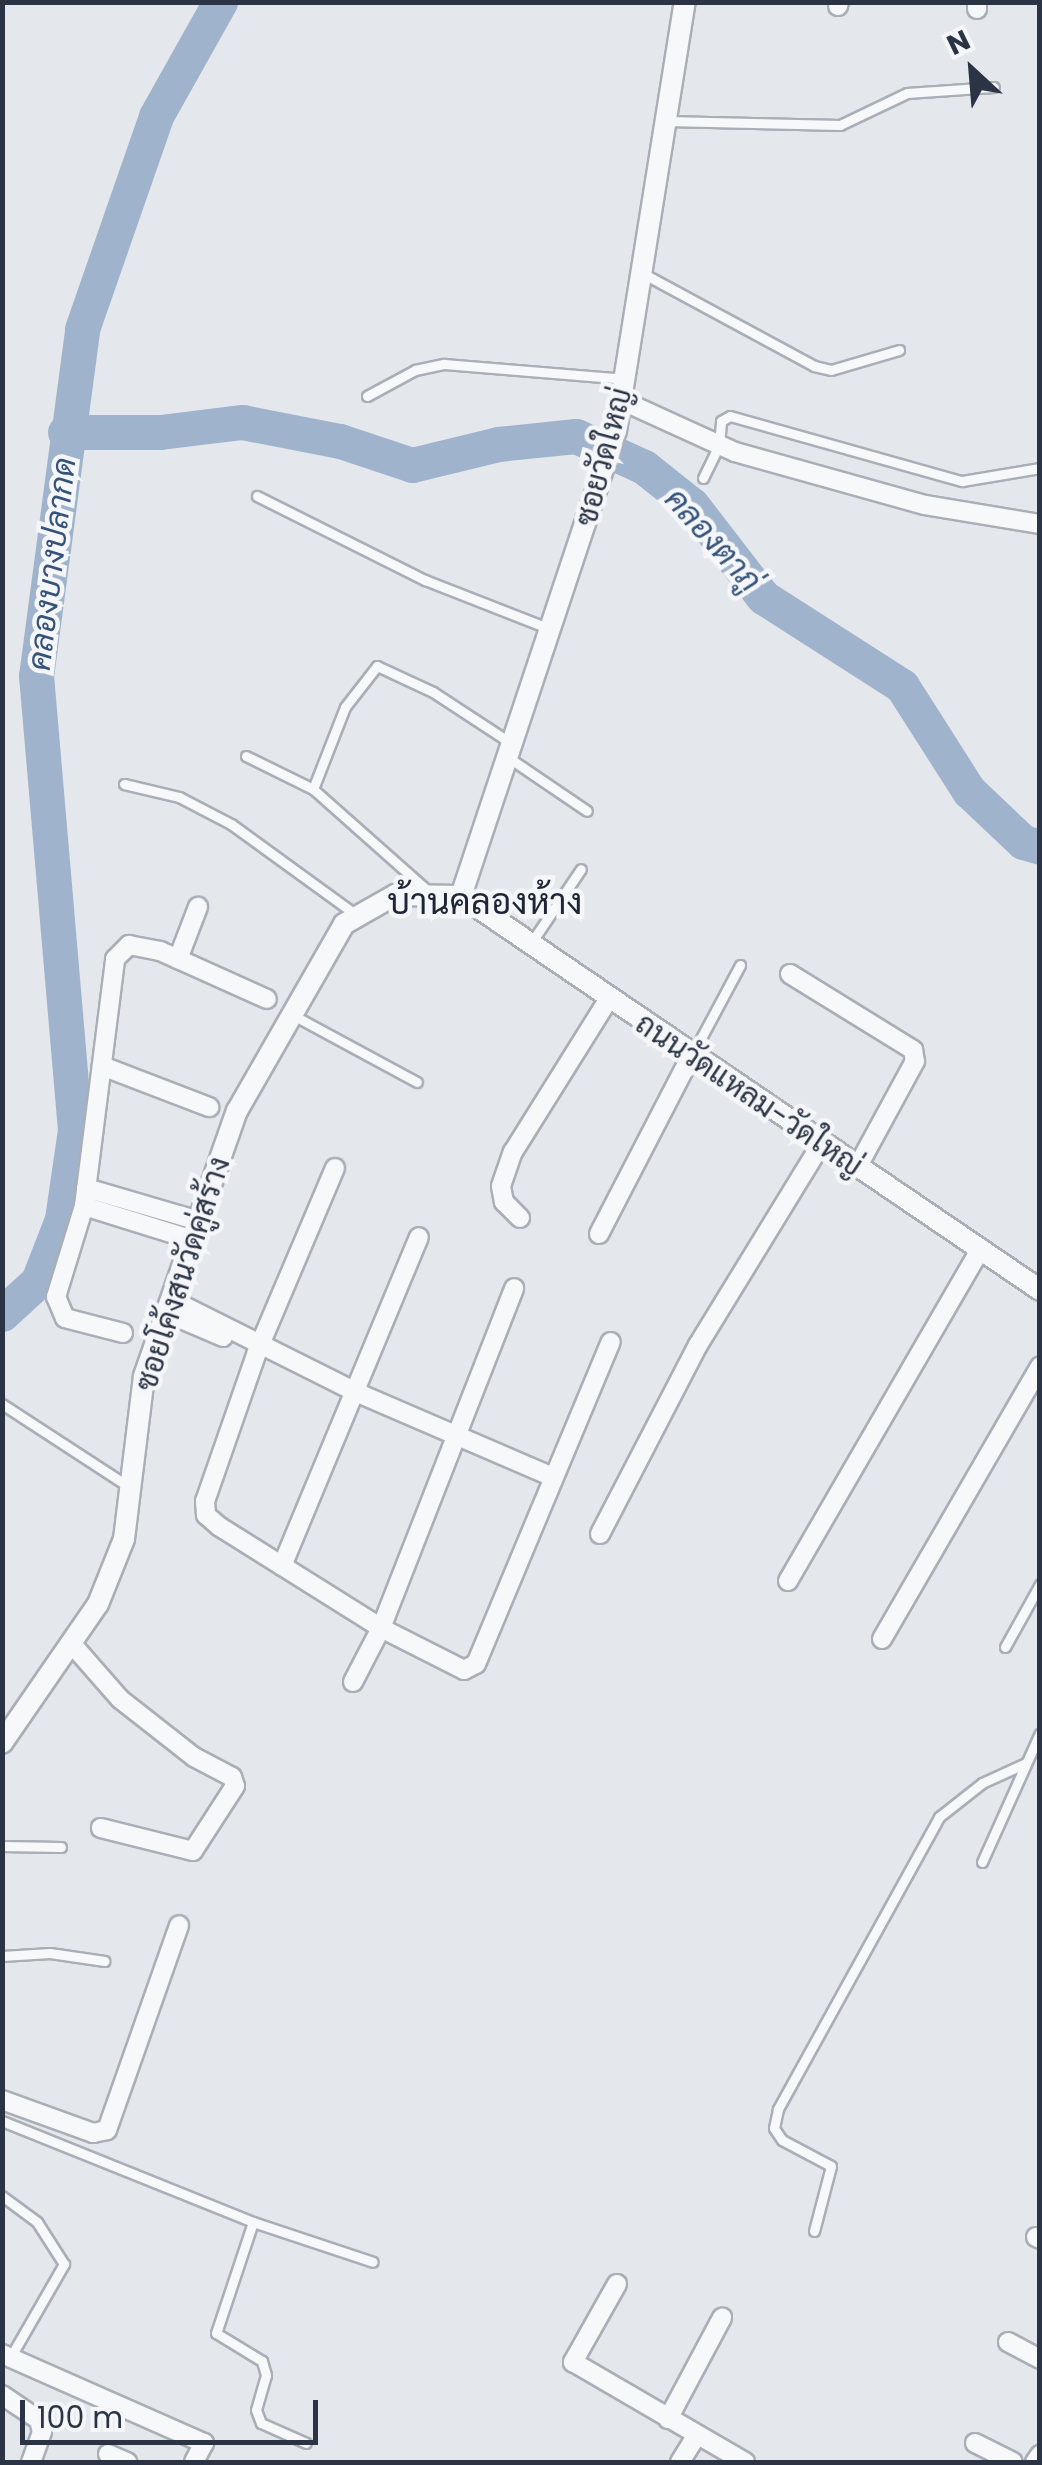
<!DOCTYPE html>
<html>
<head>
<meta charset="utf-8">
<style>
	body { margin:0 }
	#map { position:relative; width:1042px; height:2465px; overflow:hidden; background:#e4e7ec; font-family:Poppins,Sarabun,sans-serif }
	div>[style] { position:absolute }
	.river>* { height:35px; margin:-17.5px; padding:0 17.5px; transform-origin:17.5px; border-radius:17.5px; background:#9fb4cc }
	.roads { filter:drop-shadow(2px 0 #a9aeb7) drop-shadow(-2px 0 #a9aeb7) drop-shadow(0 2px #a9aeb7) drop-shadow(0 -2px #a9aeb7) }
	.service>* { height:9px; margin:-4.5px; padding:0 4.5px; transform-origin:4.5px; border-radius:4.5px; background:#f7f8fa }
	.minor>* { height:18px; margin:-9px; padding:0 9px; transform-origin:9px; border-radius:9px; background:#f7f8fa }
	.tertiary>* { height:20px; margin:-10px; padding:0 10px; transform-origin:10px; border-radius:10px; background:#f7f8fa }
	span { translate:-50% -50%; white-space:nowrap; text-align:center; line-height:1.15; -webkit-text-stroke:9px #f4f6f9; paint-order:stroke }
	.street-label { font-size:30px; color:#2b3445 }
	.water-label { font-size:32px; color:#34527a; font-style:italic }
	.quarter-label { font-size:35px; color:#1d2536 }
	.frame { position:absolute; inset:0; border:5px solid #2b3445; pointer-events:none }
	.north { position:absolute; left:922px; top:20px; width:100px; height:100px; -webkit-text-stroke:8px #f4f6f9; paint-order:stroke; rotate:334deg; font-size:28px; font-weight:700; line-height:40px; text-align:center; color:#2b3445 }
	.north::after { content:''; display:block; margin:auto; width:35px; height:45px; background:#2b3445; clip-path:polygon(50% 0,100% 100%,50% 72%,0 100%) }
	.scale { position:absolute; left:20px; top:2400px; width:298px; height:45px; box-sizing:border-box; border:5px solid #2b3445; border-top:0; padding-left:12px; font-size:30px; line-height:35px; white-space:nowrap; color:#2b3445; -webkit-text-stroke:8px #f4f6f9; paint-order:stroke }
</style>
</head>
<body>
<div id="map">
	<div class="river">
		<i style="left:65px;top:432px;width:95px"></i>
		<i style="left:160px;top:432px;width:83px;rotate:-7deg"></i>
		<i style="left:242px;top:422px;width:100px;rotate:11deg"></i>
		<i style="left:340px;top:441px;width:76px;rotate:18.4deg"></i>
		<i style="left:412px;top:465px;width:89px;rotate:-13.7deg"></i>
		<i style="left:498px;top:444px;width:78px;rotate:-5.9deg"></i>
		<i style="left:576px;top:436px;width:75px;rotate:24.5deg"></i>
		<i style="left:644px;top:467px;width:61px;rotate:38.4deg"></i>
		<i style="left:692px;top:505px;width:116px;rotate:52.3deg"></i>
		<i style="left:763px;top:597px;width:165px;rotate:32.6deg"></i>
		<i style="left:902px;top:686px;width:125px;rotate:57.5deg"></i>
		<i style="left:969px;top:791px;width:74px;rotate:43.4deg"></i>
		<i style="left:1023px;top:842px;width:18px;rotate:16deg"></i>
		<i style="left:2px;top:1314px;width:49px;rotate:-42.5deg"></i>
		<i style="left:38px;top:1281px;width:66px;rotate:-68.8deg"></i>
		<i style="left:62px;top:1219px;width:90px;rotate:-81.7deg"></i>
		<i style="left:75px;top:1130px;width:456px;rotate:-94.9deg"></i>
		<i style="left:36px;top:676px;width:350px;rotate:-82.4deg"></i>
		<i style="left:82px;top:329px;width:225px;rotate:-70.8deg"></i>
		<i style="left:156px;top:116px;width:131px;rotate:-60.7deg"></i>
	</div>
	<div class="roads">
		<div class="service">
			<i style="left:666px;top:121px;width:174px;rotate:1.3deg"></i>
			<i style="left:840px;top:125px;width:74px;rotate:-25.5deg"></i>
			<i style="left:907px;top:93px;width:87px;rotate:-3.9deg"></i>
			<i style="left:644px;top:274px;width:193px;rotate:28.4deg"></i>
			<i style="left:814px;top:366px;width:17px;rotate:13deg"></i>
			<i style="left:831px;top:370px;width:71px;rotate:-16.4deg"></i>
			<i style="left:367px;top:396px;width:55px;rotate:-28.4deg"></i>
			<i style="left:415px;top:370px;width:30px;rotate:-12deg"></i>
			<i style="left:444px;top:364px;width:183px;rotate:4.7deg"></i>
			<i style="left:703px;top:478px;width:37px;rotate:-64deg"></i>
			<i style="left:719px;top:445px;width:24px;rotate:-85deg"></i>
			<i style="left:721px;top:421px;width:10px;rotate:-29deg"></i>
			<i style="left:730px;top:416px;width:241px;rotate:15.7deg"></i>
			<i style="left:962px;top:481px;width:79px;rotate:-9.5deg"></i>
			<i style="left:257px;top:496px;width:188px;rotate:26.6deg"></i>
			<i style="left:425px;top:580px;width:134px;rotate:21.4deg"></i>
			<i style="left:246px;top:756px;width:75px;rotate:26.2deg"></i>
			<i style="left:313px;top:789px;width:157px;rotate:41.6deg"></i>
			<i style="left:509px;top:758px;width:94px;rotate:34.2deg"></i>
			<i style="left:124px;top:784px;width:57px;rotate:13.3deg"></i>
			<i style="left:179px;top:797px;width:59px;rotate:27.4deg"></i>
			<i style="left:231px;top:824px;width:153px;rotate:36deg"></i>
			<i style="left:313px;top:789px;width:88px;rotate:-68.7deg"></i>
			<i style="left:345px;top:707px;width:52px;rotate:-52deg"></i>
			<i style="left:377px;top:666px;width:62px;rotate:24.9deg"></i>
			<i style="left:433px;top:692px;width:93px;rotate:33.2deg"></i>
			<i style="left:531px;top:943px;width:89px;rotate:-56deg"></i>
			<i style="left:291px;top:1014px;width:143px;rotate:28.4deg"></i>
			<i style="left:692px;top:1055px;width:102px;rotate:-61.9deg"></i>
			<i style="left:2px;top:1404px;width:150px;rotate:33.1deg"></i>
			<i style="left:1005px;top:1647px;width:72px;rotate:-60.9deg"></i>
			<i style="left:2px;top:1846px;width:59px;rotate:1deg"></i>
			<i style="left:982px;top:1862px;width:141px;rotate:-65.8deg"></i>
			<i style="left:2px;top:1956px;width:48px;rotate:-3.6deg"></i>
			<i style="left:50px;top:1953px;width:55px;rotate:8.4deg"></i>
			<i style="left:2px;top:2121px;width:271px;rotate:21.9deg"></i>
			<i style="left:253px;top:2222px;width:117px;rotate:108.4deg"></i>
			<i style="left:216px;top:2333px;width:54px;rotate:31.3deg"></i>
			<i style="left:262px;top:2361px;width:15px;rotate:74deg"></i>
			<i style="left:266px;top:2375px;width:36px;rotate:106deg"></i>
			<i style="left:256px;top:2410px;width:14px;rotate:69deg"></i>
			<i style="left:261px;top:2423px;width:49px;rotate:24deg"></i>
			<i style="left:2px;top:2196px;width:44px;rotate:36.6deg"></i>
			<i style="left:37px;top:2222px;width:50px;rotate:57.3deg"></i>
			<i style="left:64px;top:2264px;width:108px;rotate:119.9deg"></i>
			<i style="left:253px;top:2222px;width:126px;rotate:18.4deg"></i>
			<i style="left:814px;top:2231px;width:67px;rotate:-75.3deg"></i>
			<i style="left:831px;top:2166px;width:55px;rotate:-152deg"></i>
			<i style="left:782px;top:2140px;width:14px;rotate:-124deg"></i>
			<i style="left:774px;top:2128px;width:19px;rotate:-78deg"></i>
			<i style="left:778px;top:2109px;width:333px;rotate:-61.1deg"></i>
			<i style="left:939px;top:1817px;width:55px;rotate:-38.3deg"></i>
			<i style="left:982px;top:1783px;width:48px;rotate:-24.4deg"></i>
		</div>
		<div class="minor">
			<i style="left:977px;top:2px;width:7px;rotate:90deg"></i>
			<i style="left:838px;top:6px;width:4px;rotate:-76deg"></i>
			<i style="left:623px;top:401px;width:123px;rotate:24.5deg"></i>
			<i style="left:735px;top:452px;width:197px;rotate:15.6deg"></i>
			<i style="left:925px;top:505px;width:117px;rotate:9.4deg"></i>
			<i style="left:178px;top:959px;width:56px;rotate:-69deg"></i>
			<i style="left:790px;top:974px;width:145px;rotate:31.7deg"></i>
			<i style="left:913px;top:1050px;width:11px;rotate:80deg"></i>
			<i style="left:915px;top:1061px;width:122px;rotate:118.5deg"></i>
			<i style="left:102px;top:1066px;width:115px;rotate:21deg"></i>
			<i style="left:335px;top:1168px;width:200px;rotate:113deg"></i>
			<i style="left:257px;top:1352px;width:158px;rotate:109.2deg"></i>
			<i style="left:205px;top:1501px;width:14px;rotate:86deg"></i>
			<i style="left:206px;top:1515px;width:18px;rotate:41deg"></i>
			<i style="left:220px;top:1527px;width:190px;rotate:32.1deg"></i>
			<i style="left:381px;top:1628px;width:93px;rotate:26.8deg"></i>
			<i style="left:464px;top:1670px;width:13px;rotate:-27deg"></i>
			<i style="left:476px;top:1664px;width:349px;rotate:-67.3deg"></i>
			<i style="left:86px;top:1188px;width:118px;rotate:16.3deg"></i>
			<i style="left:84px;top:1206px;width:114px;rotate:17.3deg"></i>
			<i style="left:520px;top:1218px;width:23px;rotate:-135deg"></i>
			<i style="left:504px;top:1202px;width:16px;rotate:-101deg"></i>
			<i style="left:501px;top:1186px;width:36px;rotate:-71deg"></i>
			<i style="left:513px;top:1152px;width:179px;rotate:-58deg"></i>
			<i style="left:599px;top:1234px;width:200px;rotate:-62.7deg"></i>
			<i style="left:172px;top:1300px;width:208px;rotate:26.6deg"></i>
			<i style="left:358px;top:1393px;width:212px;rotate:23.3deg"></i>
			<i style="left:167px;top:1313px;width:61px;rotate:23.2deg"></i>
			<i style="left:123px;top:1333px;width:60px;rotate:-165.5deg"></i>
			<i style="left:65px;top:1318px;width:23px;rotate:-113deg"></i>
			<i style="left:56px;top:1297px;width:95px;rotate:-72.9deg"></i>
			<i style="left:84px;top:1206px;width:249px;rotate:-82.8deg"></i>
			<i style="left:115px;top:959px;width:20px;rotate:-45deg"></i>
			<i style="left:129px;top:945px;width:32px;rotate:11deg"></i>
			<i style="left:160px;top:951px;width:117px;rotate:24.2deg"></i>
			<i style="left:600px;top:1534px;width:213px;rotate:-62.6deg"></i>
			<i style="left:698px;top:1345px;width:236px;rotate:-58.5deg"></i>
			<i style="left:282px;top:1566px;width:356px;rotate:-67.4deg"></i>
			<i style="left:788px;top:1581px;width:383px;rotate:-59.9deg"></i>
			<i style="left:882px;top:1639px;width:315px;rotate:-59.9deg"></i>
			<i style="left:71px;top:1643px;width:74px;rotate:48.8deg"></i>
			<i style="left:120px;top:1699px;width:94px;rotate:38.1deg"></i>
			<i style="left:194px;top:1757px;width:43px;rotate:27.8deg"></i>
			<i style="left:232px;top:1777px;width:9px;rotate:72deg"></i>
			<i style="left:235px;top:1786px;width:77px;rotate:122.9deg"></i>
			<i style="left:193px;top:1851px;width:95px;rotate:-166deg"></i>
			<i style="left:353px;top:1682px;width:61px;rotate:-62.6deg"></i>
			<i style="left:381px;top:1628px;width:365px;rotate:-68.6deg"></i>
			<i style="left:2px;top:2100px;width:97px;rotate:19.9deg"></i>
			<i style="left:93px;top:2133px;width:14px;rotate:-12deg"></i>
			<i style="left:107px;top:2130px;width:217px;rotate:-70.6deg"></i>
			<i style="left:1036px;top:2237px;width:4px;rotate:27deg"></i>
			<i style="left:617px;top:2284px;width:90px;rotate:119.4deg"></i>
			<i style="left:573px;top:2362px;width:199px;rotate:30.2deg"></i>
			<i style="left:1008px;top:2342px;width:36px;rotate:28deg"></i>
			<i style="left:2px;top:2354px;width:221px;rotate:23.8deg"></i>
			<i style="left:204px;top:2443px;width:21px;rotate:118deg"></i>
			<i style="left:2px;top:2395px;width:45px;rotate:34deg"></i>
			<i style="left:39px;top:2420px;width:12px;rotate:76deg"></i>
			<i style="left:42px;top:2432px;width:32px;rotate:110deg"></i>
			<i style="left:668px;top:2419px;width:115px;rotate:-61.9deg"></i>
			<i style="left:975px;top:2443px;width:42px;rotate:26.6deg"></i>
			<i style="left:108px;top:2454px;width:21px;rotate:23deg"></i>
			<i style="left:680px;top:2462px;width:32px;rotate:-58deg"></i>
			<i style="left:1035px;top:2462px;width:9px;rotate:-54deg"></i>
		</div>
		<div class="tertiary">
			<i style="left:461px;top:896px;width:490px;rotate:-71.6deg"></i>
			<i style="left:616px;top:431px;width:435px;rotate:-80.9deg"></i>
			<i style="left:2px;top:1743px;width:169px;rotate:-55.4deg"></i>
			<i style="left:98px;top:1604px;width:70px;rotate:-68.2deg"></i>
			<i style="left:124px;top:1539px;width:164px;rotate:-83deg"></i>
			<i style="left:144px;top:1376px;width:281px;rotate:-70.7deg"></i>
			<i style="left:237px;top:1111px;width:215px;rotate:-60.2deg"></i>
			<i style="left:344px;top:924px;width:59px;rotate:-29.6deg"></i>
			<i style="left:395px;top:895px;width:66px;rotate:0.9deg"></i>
			<i style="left:461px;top:896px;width:700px;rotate:34.23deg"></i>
		</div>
	</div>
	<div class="street-label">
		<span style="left:604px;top:457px;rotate:-75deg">ซอยวัดใหญ่</span>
		<span style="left:749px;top:1095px;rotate:34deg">ถนนวัดแหลม-วัดใหญ่</span>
		<span style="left:183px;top:1274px;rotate:-72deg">ซอยโค้งสนวัดคู่สร้าง</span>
	</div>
	<div class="water-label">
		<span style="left:713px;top:540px;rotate:48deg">คลองตาภู่</span>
		<span style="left:52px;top:564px;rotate:-83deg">คลองบางปลากด</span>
	</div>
	<div class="quarter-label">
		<span style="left:485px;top:902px">บ้านคลองห้าง</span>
	</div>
	<div class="frame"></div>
	<div class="north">N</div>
	<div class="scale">100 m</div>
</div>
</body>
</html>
